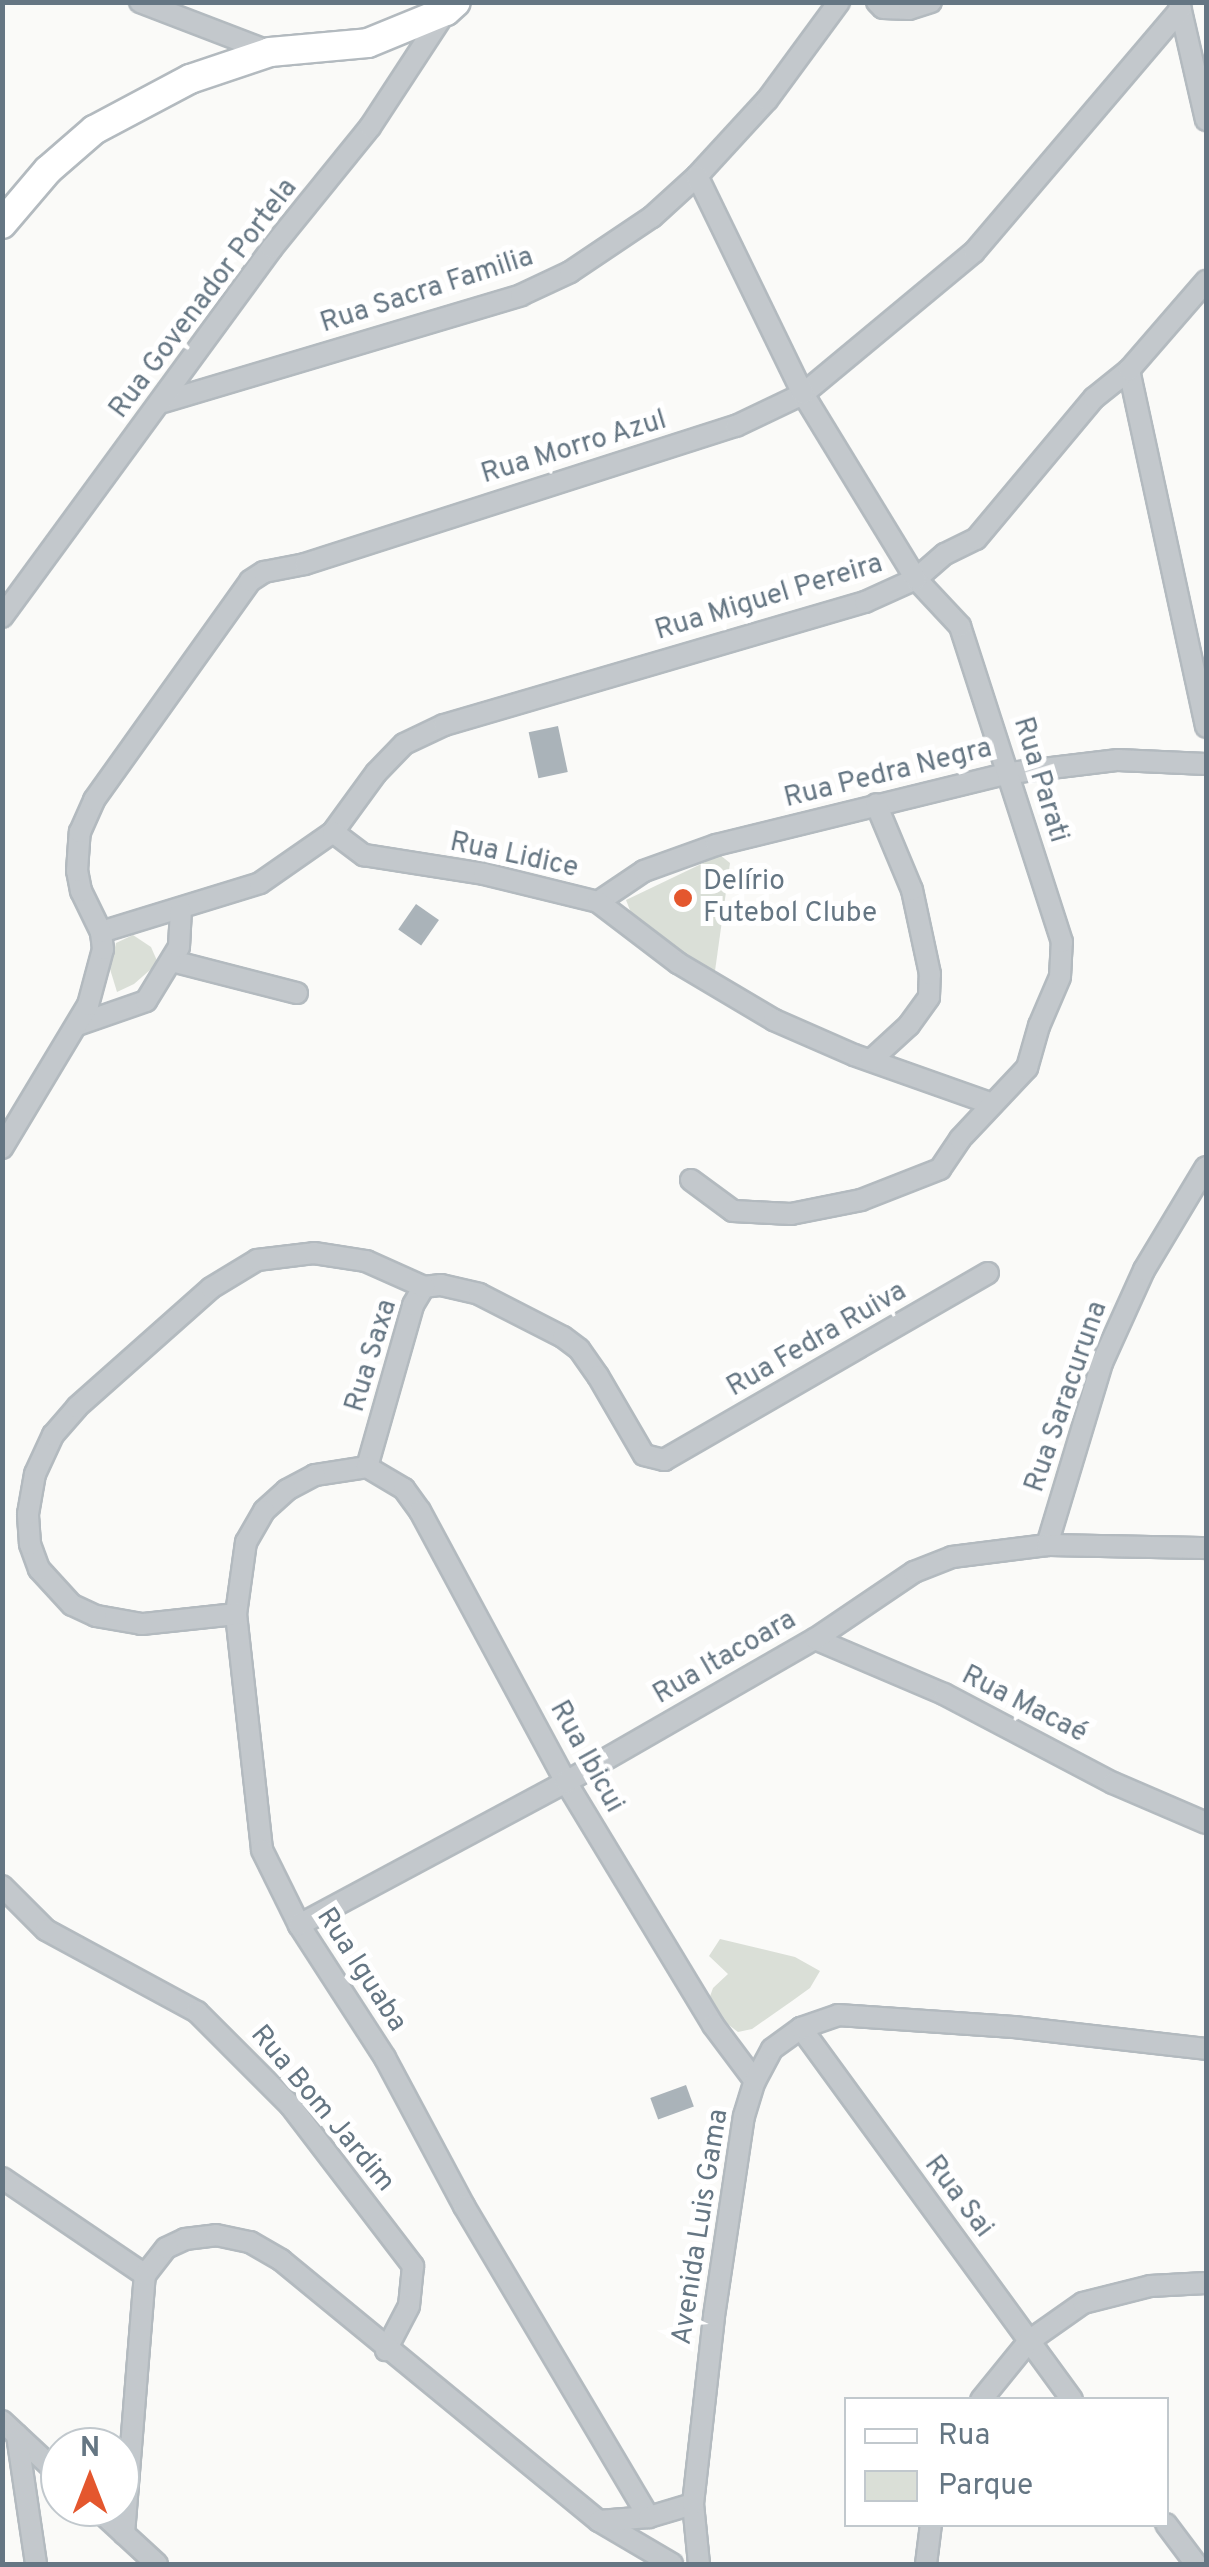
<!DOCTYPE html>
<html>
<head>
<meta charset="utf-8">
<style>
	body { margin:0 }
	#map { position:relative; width:1209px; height:2567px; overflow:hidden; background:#fafaf8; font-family:Overpass,sans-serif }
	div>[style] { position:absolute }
	.green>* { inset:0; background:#dadfd7 }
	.building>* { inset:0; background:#aab3b9; transform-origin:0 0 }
	.roads { filter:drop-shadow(2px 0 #b3babf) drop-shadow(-2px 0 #b3babf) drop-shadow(0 2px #b3babf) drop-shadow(0 -2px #b3babf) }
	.street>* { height:20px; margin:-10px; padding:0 10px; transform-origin:10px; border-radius:10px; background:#c3c8cc }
	.secondary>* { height:28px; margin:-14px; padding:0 14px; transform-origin:14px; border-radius:14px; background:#fff }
	.dots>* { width:28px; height:28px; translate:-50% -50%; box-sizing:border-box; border:5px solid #fff; border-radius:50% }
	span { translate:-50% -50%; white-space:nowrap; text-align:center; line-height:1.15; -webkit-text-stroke:10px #fff; paint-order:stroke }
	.street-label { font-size:28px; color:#657683 }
	.poi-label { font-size:28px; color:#657683 }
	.left { translate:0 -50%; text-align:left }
	.frame { position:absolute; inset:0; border:5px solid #657683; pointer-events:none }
	.legend { position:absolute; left:844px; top:2397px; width:325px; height:130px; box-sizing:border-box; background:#fff; border:2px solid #c1c8cd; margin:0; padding:12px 18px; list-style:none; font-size:30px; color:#657683 }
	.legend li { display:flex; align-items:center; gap:20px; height:50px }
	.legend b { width:50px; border:2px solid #c1c8cd }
	.north { position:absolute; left:40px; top:2427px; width:100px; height:100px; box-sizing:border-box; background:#fff; border:2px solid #c1c8cd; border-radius:50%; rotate:0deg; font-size:28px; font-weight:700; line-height:40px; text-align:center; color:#657683 }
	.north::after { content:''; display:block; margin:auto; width:35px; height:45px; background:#e4572e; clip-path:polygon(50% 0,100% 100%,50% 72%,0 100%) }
</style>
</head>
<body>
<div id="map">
	<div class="green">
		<i style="clip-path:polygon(720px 855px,730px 863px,715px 971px,663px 942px,633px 918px,626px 900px)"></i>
		<i style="clip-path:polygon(133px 935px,151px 947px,158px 963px,134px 984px,117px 992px,110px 969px,116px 943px)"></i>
		<i style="clip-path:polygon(720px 1939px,795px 1957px,820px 1971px,810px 1988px,792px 2001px,752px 2029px,738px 2032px,717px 2016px,709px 1999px,713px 1988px,728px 1974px,709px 1956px)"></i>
	</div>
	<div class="building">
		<i style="left:558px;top:726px;width:47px;height:30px;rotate:78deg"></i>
		<i style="left:416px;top:904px;width:28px;height:31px;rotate:35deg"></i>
		<i style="left:686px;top:2085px;width:23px;height:38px;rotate:70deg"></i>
	</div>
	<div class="roads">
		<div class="street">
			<i style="left:140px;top:2px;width:139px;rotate:21deg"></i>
			<i style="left:877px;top:2px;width:8px;rotate:45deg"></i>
			<i style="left:883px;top:8px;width:26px;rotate:2deg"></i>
			<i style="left:909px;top:9px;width:23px;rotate:-18deg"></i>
			<i style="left:1179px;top:2px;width:121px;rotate:77.1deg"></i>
			<i style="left:1129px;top:370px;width:365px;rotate:77.8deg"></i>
			<i style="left:163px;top:402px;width:374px;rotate:-16.6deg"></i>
			<i style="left:521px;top:295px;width:54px;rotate:-25.1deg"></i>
			<i style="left:570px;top:272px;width:99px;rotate:-33.9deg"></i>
			<i style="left:652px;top:217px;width:61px;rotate:-42.3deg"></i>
			<i style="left:697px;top:176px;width:103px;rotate:-47.4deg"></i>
			<i style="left:767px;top:100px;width:122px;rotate:-53.7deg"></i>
			<i style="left:2px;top:617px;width:457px;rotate:-53.8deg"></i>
			<i style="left:272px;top:248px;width:156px;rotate:-51deg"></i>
			<i style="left:370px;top:127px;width:139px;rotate:-56.8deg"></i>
			<i style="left:333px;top:832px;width:73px;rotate:-53.9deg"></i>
			<i style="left:376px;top:773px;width:40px;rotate:-46deg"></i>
			<i style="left:404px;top:744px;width:44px;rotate:-25.4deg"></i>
			<i style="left:444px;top:725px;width:439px;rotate:-16.3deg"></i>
			<i style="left:865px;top:602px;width:56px;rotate:-24.3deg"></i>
			<i style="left:916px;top:579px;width:38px;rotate:-41deg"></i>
			<i style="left:945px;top:554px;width:34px;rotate:-26deg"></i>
			<i style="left:976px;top:539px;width:184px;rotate:-50.1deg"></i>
			<i style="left:1094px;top:398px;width:45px;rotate:-38.7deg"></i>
			<i style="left:1129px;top:370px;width:118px;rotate:-49.1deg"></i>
			<i style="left:598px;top:902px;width:55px;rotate:-34deg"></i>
			<i style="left:644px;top:871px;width:77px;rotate:-19.9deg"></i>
			<i style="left:716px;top:845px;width:303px;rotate:-13.8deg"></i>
			<i style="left:1010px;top:773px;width:109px;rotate:-6.9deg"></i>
			<i style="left:1118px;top:760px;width:88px;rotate:2.6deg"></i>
			<i style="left:101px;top:932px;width:166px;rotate:-17.1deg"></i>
			<i style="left:260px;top:883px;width:89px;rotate:-34.9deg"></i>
			<i style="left:333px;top:832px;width:39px;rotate:37deg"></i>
			<i style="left:364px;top:855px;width:121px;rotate:9deg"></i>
			<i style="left:484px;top:874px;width:117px;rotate:13.8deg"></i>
			<i style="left:598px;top:902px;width:101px;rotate:37.3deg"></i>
			<i style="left:678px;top:963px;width:112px;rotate:30.7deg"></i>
			<i style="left:774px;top:1020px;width:87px;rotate:23.6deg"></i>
			<i style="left:854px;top:1055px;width:146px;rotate:19.5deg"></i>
			<i style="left:172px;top:961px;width:129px;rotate:14.4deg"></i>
			<i style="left:80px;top:1024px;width:70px;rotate:-19.2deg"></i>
			<i style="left:146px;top:1001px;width:63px;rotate:-58.6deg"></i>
			<i style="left:179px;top:947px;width:36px;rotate:-87deg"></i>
			<i style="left:871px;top:1060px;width:52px;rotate:-42.6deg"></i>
			<i style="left:909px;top:1025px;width:34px;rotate:-54deg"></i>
			<i style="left:929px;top:997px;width:23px;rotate:-88deg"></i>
			<i style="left:930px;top:974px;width:86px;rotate:-102.1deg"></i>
			<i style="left:912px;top:890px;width:93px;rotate:-112.7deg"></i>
			<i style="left:2px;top:1148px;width:167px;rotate:-59deg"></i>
			<i style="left:88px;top:1005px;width:58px;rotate:-75deg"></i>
			<i style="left:103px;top:949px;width:17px;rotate:-97deg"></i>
			<i style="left:101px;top:932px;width:46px;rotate:-116deg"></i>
			<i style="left:81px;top:891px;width:20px;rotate:-101deg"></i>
			<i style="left:77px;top:871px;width:39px;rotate:-86deg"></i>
			<i style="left:80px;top:832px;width:35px;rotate:-66deg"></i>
			<i style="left:94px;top:800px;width:269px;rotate:-54.5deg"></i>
			<i style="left:250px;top:581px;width:17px;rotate:-33deg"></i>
			<i style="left:264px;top:572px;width:42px;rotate:-11deg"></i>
			<i style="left:305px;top:564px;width:453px;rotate:-17.8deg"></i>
			<i style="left:736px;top:426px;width:74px;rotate:-25.5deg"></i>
			<i style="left:803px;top:394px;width:222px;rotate:-39.7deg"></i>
			<i style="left:974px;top:252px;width:319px;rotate:-49.6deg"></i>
			<i style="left:691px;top:1180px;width:52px;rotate:36.4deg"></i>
			<i style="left:733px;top:1211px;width:58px;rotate:3deg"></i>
			<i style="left:791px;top:1214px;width:71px;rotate:-11.3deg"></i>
			<i style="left:861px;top:1200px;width:85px;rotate:-21.4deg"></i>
			<i style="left:940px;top:1169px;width:36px;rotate:-56deg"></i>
			<i style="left:960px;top:1139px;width:98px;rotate:-46.7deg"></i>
			<i style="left:1027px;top:1068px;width:44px;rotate:-74.1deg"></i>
			<i style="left:1039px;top:1026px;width:53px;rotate:-66.8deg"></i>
			<i style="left:1060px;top:977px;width:35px;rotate:-87deg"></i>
			<i style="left:1062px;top:942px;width:332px;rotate:-107.9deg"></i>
			<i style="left:960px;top:626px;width:64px;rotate:-133.1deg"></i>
			<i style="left:916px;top:579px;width:217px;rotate:-121.4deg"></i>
			<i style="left:803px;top:394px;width:242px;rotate:-115.9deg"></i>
			<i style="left:367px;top:1467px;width:53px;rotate:171.3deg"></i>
			<i style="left:315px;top:1475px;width:32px;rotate:152deg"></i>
			<i style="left:287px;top:1490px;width:31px;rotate:138deg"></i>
			<i style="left:264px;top:1511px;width:36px;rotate:120deg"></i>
			<i style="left:246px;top:1542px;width:73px;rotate:97.9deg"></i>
			<i style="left:236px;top:1614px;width:237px;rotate:83.7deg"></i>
			<i style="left:262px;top:1850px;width:84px;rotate:63.7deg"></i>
			<i style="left:299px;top:1925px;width:158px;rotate:57.1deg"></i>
			<i style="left:385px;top:2058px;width:168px;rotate:61.9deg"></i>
			<i style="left:464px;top:2206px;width:362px;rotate:59.3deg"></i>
			<i style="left:367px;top:1467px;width:168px;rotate:-74.1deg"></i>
			<i style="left:413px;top:1305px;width:21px;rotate:-59deg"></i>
			<i style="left:424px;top:1287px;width:17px;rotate:-7deg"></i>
			<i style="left:441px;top:1285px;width:39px;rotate:13deg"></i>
			<i style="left:479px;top:1294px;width:94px;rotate:27.1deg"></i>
			<i style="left:563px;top:1337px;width:20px;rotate:37deg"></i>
			<i style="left:579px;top:1349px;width:33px;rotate:55deg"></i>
			<i style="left:598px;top:1376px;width:91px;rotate:59.8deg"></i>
			<i style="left:644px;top:1455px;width:21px;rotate:14deg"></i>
			<i style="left:664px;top:1460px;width:374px;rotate:-30deg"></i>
			<i style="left:367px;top:1467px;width:43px;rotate:30.7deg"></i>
			<i style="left:404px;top:1489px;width:27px;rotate:54deg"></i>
			<i style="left:420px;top:1511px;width:308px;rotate:61.7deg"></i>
			<i style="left:566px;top:1782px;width:284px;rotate:58.8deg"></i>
			<i style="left:713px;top:2025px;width:70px;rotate:53.1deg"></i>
			<i style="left:1047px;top:1545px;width:190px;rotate:-73.2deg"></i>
			<i style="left:1102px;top:1363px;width:102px;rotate:-65.7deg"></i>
			<i style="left:1144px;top:1270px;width:120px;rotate:-59deg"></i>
			<i style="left:236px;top:1614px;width:95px;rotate:173.9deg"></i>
			<i style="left:142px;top:1624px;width:47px;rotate:-170.1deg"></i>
			<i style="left:96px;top:1616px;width:26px;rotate:-155deg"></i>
			<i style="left:72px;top:1605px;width:49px;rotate:-132.5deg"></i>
			<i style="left:39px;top:1569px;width:27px;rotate:-110deg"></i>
			<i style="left:30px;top:1544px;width:30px;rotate:-94deg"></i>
			<i style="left:28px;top:1514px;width:41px;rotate:-80.1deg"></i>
			<i style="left:35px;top:1474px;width:43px;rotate:-65.2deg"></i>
			<i style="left:53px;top:1435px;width:37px;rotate:-49deg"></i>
			<i style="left:77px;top:1407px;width:179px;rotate:-41.6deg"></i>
			<i style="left:211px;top:1288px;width:54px;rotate:-31.3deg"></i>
			<i style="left:257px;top:1260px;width:57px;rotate:-7deg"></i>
			<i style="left:314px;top:1253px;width:53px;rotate:8.7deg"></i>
			<i style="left:366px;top:1261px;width:64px;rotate:24.1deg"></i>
			<i style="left:815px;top:1639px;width:140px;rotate:23.1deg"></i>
			<i style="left:944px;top:1694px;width:191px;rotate:27.8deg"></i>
			<i style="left:1113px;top:1783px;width:101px;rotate:23.3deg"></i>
			<i style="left:2px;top:1886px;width:62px;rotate:45deg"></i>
			<i style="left:46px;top:1930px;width:172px;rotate:28.5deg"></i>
			<i style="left:197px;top:2012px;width:132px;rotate:45deg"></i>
			<i style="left:290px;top:2105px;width:203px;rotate:52.6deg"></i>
			<i style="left:413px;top:2266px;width:40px;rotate:95.7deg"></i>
			<i style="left:409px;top:2306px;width:50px;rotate:117.6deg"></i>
			<i style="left:299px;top:1925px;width:303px;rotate:-28.2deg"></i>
			<i style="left:566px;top:1782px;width:287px;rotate:-29.9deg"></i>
			<i style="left:815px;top:1639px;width:120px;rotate:-34.1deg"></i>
			<i style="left:914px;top:1572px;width:41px;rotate:-21.5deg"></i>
			<i style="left:952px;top:1557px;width:96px;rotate:-7.2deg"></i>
			<i style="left:1047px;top:1545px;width:159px;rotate:1.1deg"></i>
			<i style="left:801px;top:2028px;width:460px;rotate:53.9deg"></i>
			<i style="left:2px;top:2178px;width:173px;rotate:34.1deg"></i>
			<i style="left:981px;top:2400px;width:76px;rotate:-50.9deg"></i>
			<i style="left:1029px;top:2341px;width:66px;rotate:-35.1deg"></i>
			<i style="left:1083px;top:2303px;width:69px;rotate:-14.2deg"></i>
			<i style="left:1150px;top:2286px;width:56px;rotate:-3.1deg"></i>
			<i style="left:2px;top:2421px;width:79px;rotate:43deg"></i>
			<i style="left:17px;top:2435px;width:130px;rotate:81.6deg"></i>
			<i style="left:95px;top:2507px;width:84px;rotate:42.6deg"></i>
			<i style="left:599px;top:2521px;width:85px;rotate:30.5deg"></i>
			<i style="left:1166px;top:2524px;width:50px;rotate:53.1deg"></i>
			<i style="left:124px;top:2534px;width:260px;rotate:-85.4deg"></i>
			<i style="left:145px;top:2275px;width:34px;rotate:-52deg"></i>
			<i style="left:166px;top:2248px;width:21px;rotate:-25deg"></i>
			<i style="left:185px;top:2239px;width:31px;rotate:-7deg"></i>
			<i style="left:216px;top:2235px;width:35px;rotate:12deg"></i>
			<i style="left:250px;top:2242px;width:36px;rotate:30deg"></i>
			<i style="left:281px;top:2260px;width:411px;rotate:39.4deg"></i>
			<i style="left:599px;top:2521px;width:50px;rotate:-4.6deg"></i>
			<i style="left:649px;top:2517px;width:46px;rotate:-16.5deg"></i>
			<i style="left:699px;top:2564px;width:60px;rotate:-95.7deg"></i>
			<i style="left:693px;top:2504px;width:189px;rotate:-83.6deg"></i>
			<i style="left:714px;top:2316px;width:202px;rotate:-81.5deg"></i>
			<i style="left:744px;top:2116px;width:37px;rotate:-73deg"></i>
			<i style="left:755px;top:2081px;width:36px;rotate:-62deg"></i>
			<i style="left:772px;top:2049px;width:36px;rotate:-36deg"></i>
			<i style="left:801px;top:2028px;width:39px;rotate:-19deg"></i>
			<i style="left:838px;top:2015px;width:176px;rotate:3.9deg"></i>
			<i style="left:1014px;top:2027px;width:193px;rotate:6.5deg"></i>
			<i style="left:926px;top:2564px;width:40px;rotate:-82.9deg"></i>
		</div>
		<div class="secondary">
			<i style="left:2px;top:224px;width:71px;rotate:-49.6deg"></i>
			<i style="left:48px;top:170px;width:61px;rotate:-41deg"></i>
			<i style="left:94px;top:130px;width:109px;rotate:-28deg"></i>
			<i style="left:190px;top:79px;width:84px;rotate:-18.6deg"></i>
			<i style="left:270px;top:52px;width:98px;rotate:-5.2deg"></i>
			<i style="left:368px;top:43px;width:84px;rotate:-22.3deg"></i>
			<i style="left:446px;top:11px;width:13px;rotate:-42deg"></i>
		</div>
	</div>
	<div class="dots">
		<i style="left:683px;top:898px;background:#e4572e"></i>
	</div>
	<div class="street-label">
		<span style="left:427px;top:291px;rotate:-18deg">Rua Sacra Familia</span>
		<span style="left:204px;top:299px;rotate:-53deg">Rua Govenador Portela</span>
		<span style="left:574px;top:448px;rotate:-17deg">Rua Morro Azul</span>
		<span style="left:769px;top:598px;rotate:-17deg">Rua Miguel Pereira</span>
		<span style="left:888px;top:774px;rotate:-14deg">Rua Pedra Negra</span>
		<span style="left:1040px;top:780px;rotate:73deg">Rua Parati</span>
		<span style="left:514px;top:856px;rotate:12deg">Rua Lidice</span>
		<span style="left:817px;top:1340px;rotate:-30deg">Rua Fedra Ruiva</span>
		<span style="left:372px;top:1356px;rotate:-73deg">Rua Saxa</span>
		<span style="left:1067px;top:1397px;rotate:-71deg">Rua Saracuruna</span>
		<span style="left:725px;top:1658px;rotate:-30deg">Rua Itacoara</span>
		<span style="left:1024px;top:1705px;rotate:27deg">Rua Macaé</span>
		<span style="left:586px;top:1757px;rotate:61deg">Rua Ibicui</span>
		<span style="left:361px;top:1970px;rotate:57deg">Rua Iguaba</span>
		<span style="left:322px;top:2109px;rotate:50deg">Rua Bom Jardim</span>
		<span style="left:958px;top:2197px;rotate:53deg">Rua Sai</span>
		<span style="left:701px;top:2227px;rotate:-81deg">Avenida Luis Gama</span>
	</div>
	<div class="poi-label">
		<span class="left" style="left:703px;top:898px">Delírio<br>Futebol Clube</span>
	</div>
	<div class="frame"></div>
	<ul class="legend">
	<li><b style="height:12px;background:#fff"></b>Rua</li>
	<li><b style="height:28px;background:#dadfd7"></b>Parque</li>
	</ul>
	<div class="north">N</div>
</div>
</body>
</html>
